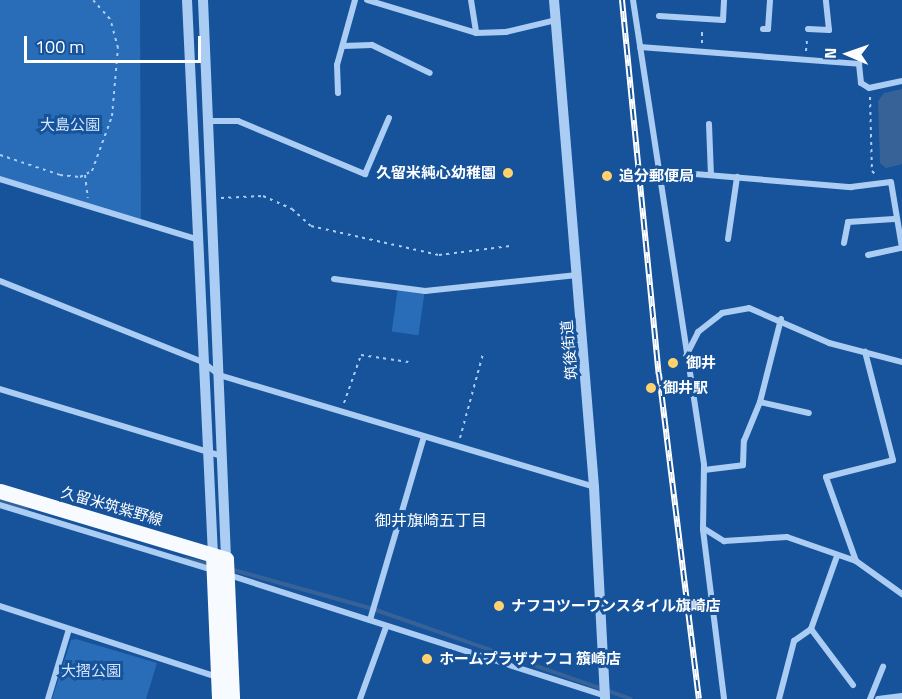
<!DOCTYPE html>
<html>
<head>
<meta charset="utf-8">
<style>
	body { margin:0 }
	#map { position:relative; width:902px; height:699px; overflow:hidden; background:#16539b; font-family:"Titillium Web","Noto Sans JP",sans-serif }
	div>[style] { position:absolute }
	.green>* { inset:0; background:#296db9; transform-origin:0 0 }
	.water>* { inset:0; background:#376297 }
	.stream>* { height:4px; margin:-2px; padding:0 2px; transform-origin:2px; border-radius:2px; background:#376297 }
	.path>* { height:2px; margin-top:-1px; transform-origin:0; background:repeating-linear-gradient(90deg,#abcdf3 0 3px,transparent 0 7.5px) }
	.minor>* { height:6px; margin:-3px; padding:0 3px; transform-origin:3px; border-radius:3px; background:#abcdf3 }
	.tertiary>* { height:10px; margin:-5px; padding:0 5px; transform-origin:5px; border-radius:5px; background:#abcdf3 }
	.primary>* { height:15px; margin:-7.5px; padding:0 7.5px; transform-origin:7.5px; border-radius:7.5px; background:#f7faff }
	.rail>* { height:6px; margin-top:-3px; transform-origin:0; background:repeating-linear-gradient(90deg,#16539b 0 11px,#fff 0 22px); box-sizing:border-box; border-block:2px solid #fff }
	.dots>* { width:16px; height:16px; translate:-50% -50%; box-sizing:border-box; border:3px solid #16539b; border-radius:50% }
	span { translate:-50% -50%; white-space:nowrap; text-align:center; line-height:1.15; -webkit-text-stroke:6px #16539b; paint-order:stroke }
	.park-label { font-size:15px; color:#d3e7fd }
	.poi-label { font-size:15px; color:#fff; font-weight:700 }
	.right { translate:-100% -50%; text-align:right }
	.left { translate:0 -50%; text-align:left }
	.street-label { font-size:15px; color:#fff }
	.neighbourhood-label { font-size:16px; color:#fff }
	.north { position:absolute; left:818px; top:24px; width:60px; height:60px; -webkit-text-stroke:4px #16539b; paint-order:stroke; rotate:272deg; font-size:16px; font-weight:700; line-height:24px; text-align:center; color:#fff }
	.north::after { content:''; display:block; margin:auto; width:21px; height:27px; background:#fff; clip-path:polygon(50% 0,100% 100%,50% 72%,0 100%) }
	.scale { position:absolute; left:24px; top:36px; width:177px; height:27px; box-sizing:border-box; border:3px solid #fff; border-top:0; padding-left:8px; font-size:18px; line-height:21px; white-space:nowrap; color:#fff; -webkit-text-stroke:4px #16539b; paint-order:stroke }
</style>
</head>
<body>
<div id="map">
	<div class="green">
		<i style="clip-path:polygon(0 0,140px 0,141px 223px,0 178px)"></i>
		<i style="left:398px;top:287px;width:27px;height:45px;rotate:8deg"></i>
		<i style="clip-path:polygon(76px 639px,157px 663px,146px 699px,52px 699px,71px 640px)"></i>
	</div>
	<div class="water">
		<i style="clip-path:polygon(902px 89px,902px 164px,886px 168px,880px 163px,878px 101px,884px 93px)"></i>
	</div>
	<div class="stream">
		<i style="left:0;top:501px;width:28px;rotate:18deg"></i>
		<i style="left:186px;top:559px;width:26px;rotate:13deg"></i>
		<i style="left:230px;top:569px;width:145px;rotate:15.6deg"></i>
		<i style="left:370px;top:608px;width:276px;rotate:19.2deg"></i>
	</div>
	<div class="path">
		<i style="left:702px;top:43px;width:15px;rotate:-90deg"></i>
		<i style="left:806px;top:51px;width:12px;rotate:-85deg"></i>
		<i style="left:870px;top:97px;width:74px;rotate:88.5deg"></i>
		<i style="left:872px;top:171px;width:7px;rotate:45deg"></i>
		<i style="left:0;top:155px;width:63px;rotate:18.4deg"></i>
		<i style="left:60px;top:175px;width:20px;rotate:6deg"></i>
		<i style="left:80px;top:177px;width:13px;rotate:-27deg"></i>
		<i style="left:92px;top:171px;width:59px;rotate:-70deg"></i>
		<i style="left:112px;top:116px;width:68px;rotate:-85deg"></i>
		<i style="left:118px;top:48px;width:30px;rotate:-105deg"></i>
		<i style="left:110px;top:19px;width:25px;rotate:-132deg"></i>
		<i style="left:85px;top:175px;width:23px;rotate:83deg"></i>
		<i style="left:221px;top:198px;width:42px;rotate:-2.7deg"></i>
		<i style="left:263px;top:196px;width:32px;rotate:24deg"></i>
		<i style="left:292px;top:209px;width:25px;rotate:42deg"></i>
		<i style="left:311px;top:226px;width:131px;rotate:12.8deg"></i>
		<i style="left:439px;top:255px;width:72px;rotate:-7.2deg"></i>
		<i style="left:344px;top:403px;width:51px;rotate:-70.5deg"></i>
		<i style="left:361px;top:355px;width:48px;rotate:8.5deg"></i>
		<i style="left:460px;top:438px;width:87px;rotate:-74.7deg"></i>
	</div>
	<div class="minor">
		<i style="left:367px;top:0;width:114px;rotate:16.8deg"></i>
		<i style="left:476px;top:33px;width:30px;rotate:-2deg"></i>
		<i style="left:506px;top:32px;width:51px;rotate:-13.5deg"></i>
		<i style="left:471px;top:0;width:33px;rotate:81deg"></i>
		<i style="left:633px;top:0;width:470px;rotate:81.3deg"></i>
		<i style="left:704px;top:465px;width:63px;rotate:90.9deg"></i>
		<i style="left:703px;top:528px;width:25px;rotate:32deg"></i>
		<i style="left:724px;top:541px;width:63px;rotate:-3.6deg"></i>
		<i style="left:787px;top:537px;width:73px;rotate:19.2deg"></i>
		<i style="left:856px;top:561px;width:57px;rotate:35.7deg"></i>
		<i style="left:659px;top:16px;width:64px;rotate:3.6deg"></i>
		<i style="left:723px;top:20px;width:20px;rotate:-87deg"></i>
		<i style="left:763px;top:29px;width:5px"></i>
		<i style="left:768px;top:29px;width:29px;rotate:-86deg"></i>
		<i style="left:808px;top:29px;width:21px;rotate:3deg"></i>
		<i style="left:829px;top:30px;width:30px;rotate:-96deg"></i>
		<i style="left:343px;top:46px;width:29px;rotate:-2deg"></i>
		<i style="left:372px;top:45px;width:64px;rotate:25.8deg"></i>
		<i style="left:640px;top:47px;width:220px;rotate:4.4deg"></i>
		<i style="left:859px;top:64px;width:19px;rotate:84deg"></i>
		<i style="left:861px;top:83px;width:9px;rotate:32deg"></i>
		<i style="left:869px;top:88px;width:34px;rotate:-12deg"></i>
		<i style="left:338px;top:93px;width:28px;rotate:-92deg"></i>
		<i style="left:337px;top:65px;width:67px;rotate:-74.5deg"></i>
		<i style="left:207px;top:121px;width:31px"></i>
		<i style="left:238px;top:121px;width:138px;rotate:22.7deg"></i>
		<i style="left:365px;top:174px;width:61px;rotate:-66.8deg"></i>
		<i style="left:709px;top:124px;width:51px;rotate:87.8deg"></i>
		<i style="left:659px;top:171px;width:193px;rotate:4.8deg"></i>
		<i style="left:851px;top:187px;width:40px;rotate:-7.1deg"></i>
		<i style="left:891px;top:182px;width:67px;rotate:80.5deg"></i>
		<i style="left:0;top:179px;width:208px;rotate:17deg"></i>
		<i style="left:728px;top:239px;width:63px;rotate:-81.7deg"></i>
		<i style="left:844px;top:243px;width:21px;rotate:-79deg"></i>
		<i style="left:848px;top:222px;width:46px;rotate:-3.7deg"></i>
		<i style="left:868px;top:255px;width:34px;rotate:-12deg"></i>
		<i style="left:334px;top:279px;width:92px;rotate:7.5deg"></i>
		<i style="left:425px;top:291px;width:153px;rotate:-6deg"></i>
		<i style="left:0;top:281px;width:219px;rotate:21.8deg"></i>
		<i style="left:203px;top:362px;width:21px;rotate:39deg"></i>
		<i style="left:219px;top:375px;width:391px;rotate:16.6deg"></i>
		<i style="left:781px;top:319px;width:86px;rotate:104.2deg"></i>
		<i style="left:760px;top:402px;width:50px;rotate:12.7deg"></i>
		<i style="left:686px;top:356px;width:27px;rotate:-63deg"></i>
		<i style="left:698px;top:332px;width:31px;rotate:-38deg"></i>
		<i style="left:722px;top:313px;width:27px;rotate:-10deg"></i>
		<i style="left:749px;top:308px;width:87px;rotate:23.6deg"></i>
		<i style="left:829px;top:343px;width:75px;rotate:14.6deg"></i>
		<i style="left:0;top:389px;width:232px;rotate:16.8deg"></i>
		<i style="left:704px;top:470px;width:39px;rotate:-7deg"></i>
		<i style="left:743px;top:465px;width:24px;rotate:-88deg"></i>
		<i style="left:744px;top:441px;width:42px;rotate:-67.7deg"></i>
		<i style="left:0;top:505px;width:223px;rotate:17deg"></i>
		<i style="left:703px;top:530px;width:170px;rotate:82.9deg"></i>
		<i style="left:856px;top:561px;width:89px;rotate:-109.7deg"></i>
		<i style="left:826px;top:477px;width:69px;rotate:-14.2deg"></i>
		<i style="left:893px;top:460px;width:112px;rotate:-104.5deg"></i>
		<i style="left:229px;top:575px;width:395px;rotate:17.8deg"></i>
		<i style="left:0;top:606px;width:228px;rotate:18.1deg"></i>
		<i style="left:370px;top:620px;width:191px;rotate:-73.6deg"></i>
		<i style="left:811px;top:629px;width:70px;rotate:53.1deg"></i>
		<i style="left:48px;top:699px;width:73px;rotate:-73.3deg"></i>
		<i style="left:360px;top:699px;width:77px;rotate:-70.1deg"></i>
		<i style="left:779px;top:699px;width:60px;rotate:-75.5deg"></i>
		<i style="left:794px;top:641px;width:21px;rotate:-35deg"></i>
		<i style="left:811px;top:629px;width:77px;rotate:-70.4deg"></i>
		<i style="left:870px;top:699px;width:35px;rotate:-68deg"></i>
		<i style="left:878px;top:699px;width:24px;rotate:-7deg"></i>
	</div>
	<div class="tertiary">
		<i style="left:187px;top:0;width:556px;rotate:87.32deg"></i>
		<i style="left:203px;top:0;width:559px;rotate:87.64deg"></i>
		<i style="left:554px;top:0;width:489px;rotate:85.3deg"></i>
		<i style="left:594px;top:487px;width:212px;rotate:87deg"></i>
	</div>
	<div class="primary">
		<i style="left:0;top:491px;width:236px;rotate:16.7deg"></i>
		<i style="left:226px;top:559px;width:140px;rotate:87.5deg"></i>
		<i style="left:213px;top:555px;width:144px;rotate:87.6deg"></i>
	</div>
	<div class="rail">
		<i style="left:622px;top:0;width:376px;rotate:84.4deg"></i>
		<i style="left:659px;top:374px;width:327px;rotate:83deg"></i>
	</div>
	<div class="dots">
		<i style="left:508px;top:173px;background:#ffd26d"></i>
		<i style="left:607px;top:176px;background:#ffd26d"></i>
		<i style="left:673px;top:363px;background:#ffd26d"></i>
		<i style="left:651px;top:388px;background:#ffd26d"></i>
		<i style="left:499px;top:606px;background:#ffd26d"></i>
		<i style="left:427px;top:659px;background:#ffd26d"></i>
	</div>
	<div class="park-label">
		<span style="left:70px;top:125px">大島公園</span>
		<span style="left:91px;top:671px">大摺公園</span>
	</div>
	<div class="poi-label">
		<span class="right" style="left:496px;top:173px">久留米純心幼稚園</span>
		<span class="left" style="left:619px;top:176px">追分郵便局</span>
		<span class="left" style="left:686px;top:363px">御井</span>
		<span class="left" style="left:663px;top:388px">御井駅</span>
		<span class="left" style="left:511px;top:606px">ナフコツーワンスタイル旗崎店</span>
		<span class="left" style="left:439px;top:659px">ホームプラザナフコ 籏崎店</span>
	</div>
	<div class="street-label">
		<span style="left:569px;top:350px;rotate:-95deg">筑後街道</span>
		<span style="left:112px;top:506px;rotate:16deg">久留米筑紫野線</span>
	</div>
	<div class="neighbourhood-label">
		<span style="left:431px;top:520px">御井旗崎五丁目</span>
	</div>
	<div class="north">N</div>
	<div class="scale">100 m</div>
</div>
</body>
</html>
